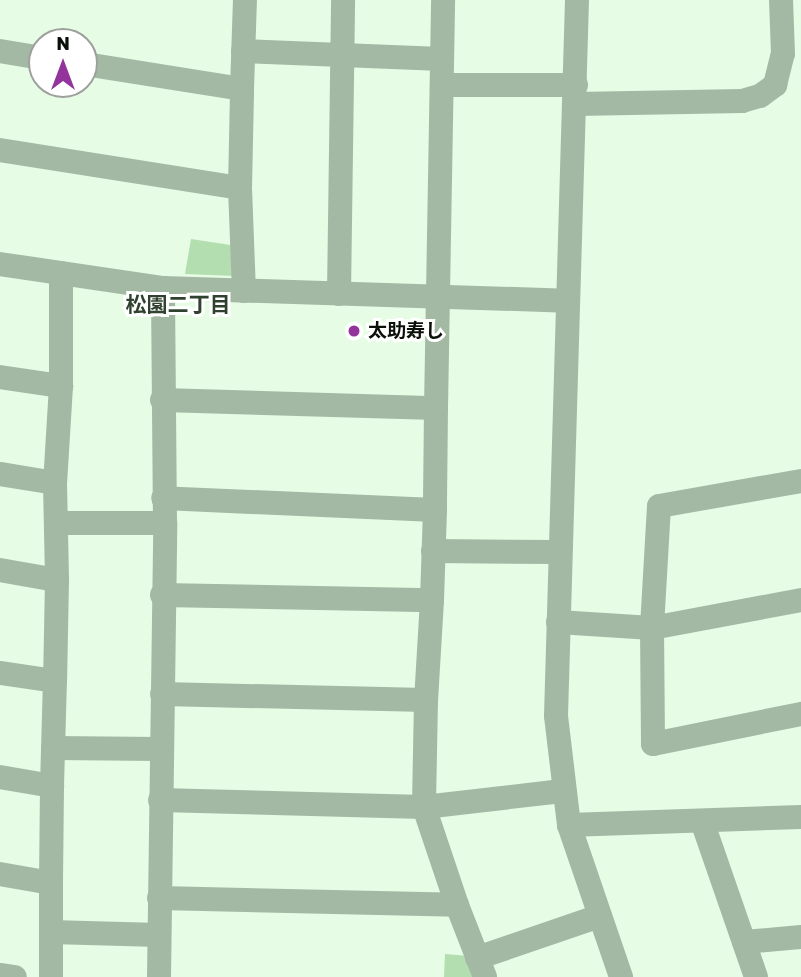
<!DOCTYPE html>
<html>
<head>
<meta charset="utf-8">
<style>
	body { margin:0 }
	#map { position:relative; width:801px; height:977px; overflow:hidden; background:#e6fce5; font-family:Rubik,"Noto Sans JP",sans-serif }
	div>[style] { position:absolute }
	.green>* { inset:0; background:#b2deb0 }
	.minor>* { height:24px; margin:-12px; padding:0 12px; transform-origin:12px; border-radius:12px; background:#a4b9a3 }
	.dots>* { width:19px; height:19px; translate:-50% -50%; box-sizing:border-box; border:4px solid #fff; border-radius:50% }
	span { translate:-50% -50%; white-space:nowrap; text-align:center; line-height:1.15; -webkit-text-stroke:6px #fff; paint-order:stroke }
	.poi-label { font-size:19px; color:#0a1109; font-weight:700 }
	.left { translate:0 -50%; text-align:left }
	.neighbourhood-label { font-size:21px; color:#30412f; font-weight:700 }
	.north { position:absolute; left:28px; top:28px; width:70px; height:70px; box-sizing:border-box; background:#fff; border:2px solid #9da09d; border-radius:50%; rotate:0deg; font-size:19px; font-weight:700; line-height:28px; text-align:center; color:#0a1109 }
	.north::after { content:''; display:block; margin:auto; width:24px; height:32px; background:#93349d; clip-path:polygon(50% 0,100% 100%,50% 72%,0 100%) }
</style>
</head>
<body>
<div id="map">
	<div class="green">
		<i style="clip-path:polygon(191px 239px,237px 246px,235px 276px,185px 274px)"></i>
		<i style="clip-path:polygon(445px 954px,469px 956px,477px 977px,444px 977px)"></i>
	</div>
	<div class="minor">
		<i style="left:577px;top:0;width:716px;rotate:91.68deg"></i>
		<i style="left:556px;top:716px;width:110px;rotate:83.2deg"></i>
		<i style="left:569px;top:825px;width:161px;rotate:71.1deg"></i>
		<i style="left:0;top:51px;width:43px;rotate:9.5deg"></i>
		<i style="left:243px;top:51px;width:199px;rotate:2.3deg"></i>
		<i style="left:442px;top:85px;width:134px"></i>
		<i style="left:242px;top:89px;width:89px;rotate:-88.1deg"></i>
		<i style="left:576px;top:104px;width:166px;rotate:-1deg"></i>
		<i style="left:742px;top:101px;width:19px;rotate:-16deg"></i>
		<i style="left:760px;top:96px;width:19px;rotate:-36deg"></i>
		<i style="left:775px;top:85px;width:32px;rotate:-76deg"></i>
		<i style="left:783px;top:54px;width:54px;rotate:-92.1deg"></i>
		<i style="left:0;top:150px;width:243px;rotate:9deg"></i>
		<i style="left:240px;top:188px;width:99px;rotate:-88.8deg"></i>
		<i style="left:242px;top:89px;width:160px;rotate:-171deg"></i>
		<i style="left:240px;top:188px;width:103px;rotate:87.8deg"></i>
		<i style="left:0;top:264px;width:165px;rotate:8.4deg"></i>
		<i style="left:163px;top:288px;width:403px;rotate:1.8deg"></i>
		<i style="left:339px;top:294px;width:294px;rotate:-89.2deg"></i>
		<i style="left:0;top:377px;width:62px;rotate:8.4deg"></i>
		<i style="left:61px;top:386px;width:97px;rotate:93.5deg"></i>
		<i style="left:55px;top:483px;width:56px;rotate:-170.7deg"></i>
		<i style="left:61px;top:386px;width:113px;rotate:-90deg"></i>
		<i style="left:162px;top:400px;width:274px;rotate:1.7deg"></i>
		<i style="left:436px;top:408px;width:102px;rotate:90.6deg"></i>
		<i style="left:435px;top:510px;width:272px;rotate:-177.5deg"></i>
		<i style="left:436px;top:408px;width:408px;rotate:-89deg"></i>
		<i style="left:801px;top:481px;width:144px;rotate:170deg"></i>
		<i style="left:659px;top:506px;width:122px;rotate:93.3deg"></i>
		<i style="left:652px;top:628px;width:116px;rotate:89.5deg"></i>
		<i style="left:653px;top:744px;width:151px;rotate:-11.5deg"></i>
		<i style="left:55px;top:483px;width:97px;rotate:88.8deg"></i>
		<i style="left:56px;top:523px;width:109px"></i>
		<i style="left:433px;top:551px;width:127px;rotate:0.5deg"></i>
		<i style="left:0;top:570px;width:58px;rotate:10deg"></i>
		<i style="left:57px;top:580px;width:101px;rotate:91.1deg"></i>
		<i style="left:55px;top:681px;width:56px;rotate:-171.7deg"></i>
		<i style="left:162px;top:595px;width:270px;rotate:1.1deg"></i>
		<i style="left:432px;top:600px;width:100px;rotate:93.4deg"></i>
		<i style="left:426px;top:700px;width:264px;rotate:-178.7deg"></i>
		<i style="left:432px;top:600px;width:90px;rotate:-88.1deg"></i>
		<i style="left:558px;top:622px;width:94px;rotate:3.7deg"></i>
		<i style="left:652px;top:628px;width:152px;rotate:-10.6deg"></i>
		<i style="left:426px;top:700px;width:107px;rotate:91.1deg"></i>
		<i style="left:424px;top:807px;width:139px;rotate:-6.6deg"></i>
		<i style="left:53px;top:748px;width:107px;rotate:0.5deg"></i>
		<i style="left:0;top:777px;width:53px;rotate:9.8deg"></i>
		<i style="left:52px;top:786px;width:97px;rotate:90.6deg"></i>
		<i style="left:51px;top:883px;width:52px;rotate:-170deg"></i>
		<i style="left:52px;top:786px;width:105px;rotate:-88.4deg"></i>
		<i style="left:702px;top:821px;width:165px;rotate:70.9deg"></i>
		<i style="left:569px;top:825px;width:232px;rotate:-2deg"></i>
		<i style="left:51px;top:883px;width:94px;rotate:90deg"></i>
		<i style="left:159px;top:898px;width:298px;rotate:1.3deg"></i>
		<i style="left:457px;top:905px;width:103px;rotate:-108.6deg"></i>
		<i style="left:424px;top:807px;width:264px;rotate:-178.5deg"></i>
		<i style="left:457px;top:905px;width:77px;rotate:68.7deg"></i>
		<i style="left:51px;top:932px;width:108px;rotate:1.6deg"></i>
		<i style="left:744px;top:942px;width:57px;rotate:-5deg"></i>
		<i style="left:477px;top:958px;width:130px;rotate:-18.9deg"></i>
		<i style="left:0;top:975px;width:15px;rotate:8deg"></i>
		<i style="left:159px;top:977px;width:454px;rotate:-89.2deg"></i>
		<i style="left:165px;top:523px;width:235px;rotate:-90.5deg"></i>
	</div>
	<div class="dots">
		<i style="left:354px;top:331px;background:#93349d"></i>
	</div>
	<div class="poi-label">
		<span class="left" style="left:368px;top:331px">太助寿し</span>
	</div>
	<div class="neighbourhood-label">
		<span style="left:178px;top:305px">松園二丁目</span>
	</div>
	<div class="north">N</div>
</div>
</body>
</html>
